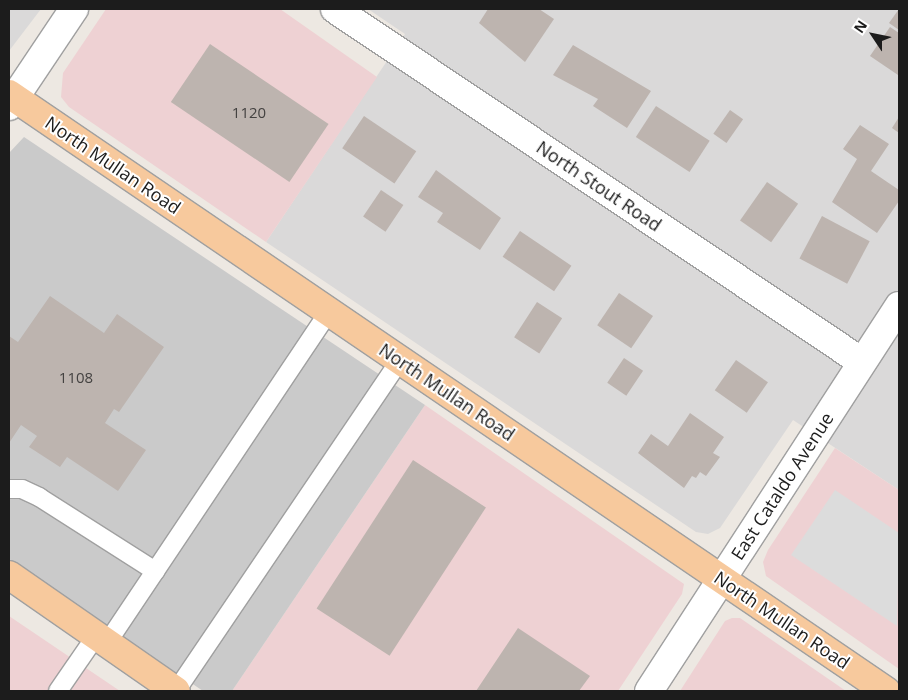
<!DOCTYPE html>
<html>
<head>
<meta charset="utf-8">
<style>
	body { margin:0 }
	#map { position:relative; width:908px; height:700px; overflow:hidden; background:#ede8e2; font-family:"Open Sans",sans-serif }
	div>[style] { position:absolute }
	.residential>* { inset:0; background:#dad9d9 }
	.commercial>* { inset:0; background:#eed1d3 }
	.religious>* { inset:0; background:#cacaca }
	.parking>* { inset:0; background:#dcdcdc }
	.building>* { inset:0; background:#bdb4af; transform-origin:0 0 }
	.roads { filter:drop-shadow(1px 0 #a0a0a0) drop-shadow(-1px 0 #a0a0a0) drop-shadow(0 1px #a0a0a0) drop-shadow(0 -1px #a0a0a0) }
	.service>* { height:18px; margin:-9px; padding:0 9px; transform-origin:9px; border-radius:9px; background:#fff }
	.minor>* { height:28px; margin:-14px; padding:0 14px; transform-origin:14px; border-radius:14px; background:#fff }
	.primary>* { height:28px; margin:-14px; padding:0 14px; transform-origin:14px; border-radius:14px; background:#f7c99d }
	span { translate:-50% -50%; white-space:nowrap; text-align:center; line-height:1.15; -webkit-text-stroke:4px #fff; paint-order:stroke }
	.number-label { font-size:15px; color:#444241 }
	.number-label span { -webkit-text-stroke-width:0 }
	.street-label { font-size:18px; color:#1c1c1c }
	.frame { position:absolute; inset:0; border:10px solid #1c1c1c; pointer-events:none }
	.north { position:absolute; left:848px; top:10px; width:50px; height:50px; -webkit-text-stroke:4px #fff; paint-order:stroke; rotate:304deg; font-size:14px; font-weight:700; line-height:20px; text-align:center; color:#1c1c1c }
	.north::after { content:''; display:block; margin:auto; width:18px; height:22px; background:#1c1c1c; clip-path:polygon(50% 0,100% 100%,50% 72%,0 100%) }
</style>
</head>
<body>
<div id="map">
	<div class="residential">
		<i style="clip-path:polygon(9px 9px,41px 9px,9px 51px)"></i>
		<i style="clip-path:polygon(368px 9px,899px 9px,899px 490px,793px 420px,720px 528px,708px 534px,696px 532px,266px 242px,405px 34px)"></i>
	</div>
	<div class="commercial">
		<i style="clip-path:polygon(106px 9px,280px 9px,377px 77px,266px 242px,69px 107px,61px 97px,63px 73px)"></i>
		<i style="clip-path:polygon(425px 405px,684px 584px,682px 594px,618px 691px,232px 691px)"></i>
		<i style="clip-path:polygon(835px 448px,899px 490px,899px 669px,766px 576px,763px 562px,768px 550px)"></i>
		<i style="clip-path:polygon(9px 616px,120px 691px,9px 691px)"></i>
		<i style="clip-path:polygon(732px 618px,740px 618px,846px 691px,680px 691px,725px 621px)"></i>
	</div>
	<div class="religious">
		<i style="clip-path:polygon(24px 137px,425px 405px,232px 691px,203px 691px,9px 559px,9px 153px)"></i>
	</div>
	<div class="parking">
		<i style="clip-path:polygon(835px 490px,899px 533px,897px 626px,791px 555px)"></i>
	</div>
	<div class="building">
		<i style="clip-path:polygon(488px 9px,539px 9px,554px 19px,525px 62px,479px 23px)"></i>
		<i style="clip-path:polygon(899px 9px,899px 30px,889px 23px)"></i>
		<i style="clip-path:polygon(890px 27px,899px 33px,898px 75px,870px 56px)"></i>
		<i style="left:210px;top:44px;width:143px;height:70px;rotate:34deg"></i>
		<i style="clip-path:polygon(573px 45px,651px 91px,627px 128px,593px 106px,598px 99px,553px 75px)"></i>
		<i style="left:656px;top:106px;width:64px;height:37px;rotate:33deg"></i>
		<i style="left:730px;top:110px;width:16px;height:29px;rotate:35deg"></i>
		<i style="left:364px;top:116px;width:63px;height:39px;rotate:34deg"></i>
		<i style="clip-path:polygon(899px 117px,899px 133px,892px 128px)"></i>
		<i style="clip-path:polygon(860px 125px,889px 144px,871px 171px,899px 190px,899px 201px,877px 233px,832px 202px,857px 159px,843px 149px)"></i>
		<i style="clip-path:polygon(436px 170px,501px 218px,480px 250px,437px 222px,443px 213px,418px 197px)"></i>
		<i style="left:767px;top:182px;width:38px;height:47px;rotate:35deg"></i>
		<i style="left:381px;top:190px;width:27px;height:32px;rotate:34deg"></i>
		<i style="left:822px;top:216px;width:54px;height:48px;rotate:28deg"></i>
		<i style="left:520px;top:231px;width:62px;height:31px;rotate:34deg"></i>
		<i style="left:619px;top:293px;width:41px;height:39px;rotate:34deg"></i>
		<i style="clip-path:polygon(50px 296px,104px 333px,117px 314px,164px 347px,119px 412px,114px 409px,105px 423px,146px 450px,118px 491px,67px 457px,60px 467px,29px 447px,37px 436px,21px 425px,9px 443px,9px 336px,18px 342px)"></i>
		<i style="left:537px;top:302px;width:30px;height:42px;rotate:33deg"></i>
		<i style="left:624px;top:358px;width:23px;height:30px;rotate:34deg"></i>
		<i style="left:736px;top:360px;width:39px;height:37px;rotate:35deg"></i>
		<i style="clip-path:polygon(690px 413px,724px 437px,713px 453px,720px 457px,706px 476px,700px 472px,696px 478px,692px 476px,684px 488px,638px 453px,651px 434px,668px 446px)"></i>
		<i style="left:413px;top:460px;width:87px;height:177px;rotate:33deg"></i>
		<i style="clip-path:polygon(518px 628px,590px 676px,579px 691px,476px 691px)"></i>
	</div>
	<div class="roads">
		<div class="service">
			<i style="left:9px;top:489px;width:13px"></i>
			<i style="left:22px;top:489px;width:19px;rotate:25deg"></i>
			<i style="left:39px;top:497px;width:138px;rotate:32.5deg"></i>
			<i style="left:107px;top:643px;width:399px;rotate:-56.2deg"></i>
			<i style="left:58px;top:691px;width:67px;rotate:-55.4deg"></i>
			<i style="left:176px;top:691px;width:400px;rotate:-55.9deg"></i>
		</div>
		<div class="minor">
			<i style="left:335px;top:9px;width:634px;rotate:33.82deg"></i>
			<i style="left:9px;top:106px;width:117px;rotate:-56.2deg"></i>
			<i style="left:649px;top:691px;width:459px;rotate:-57deg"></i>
		</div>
		<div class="primary">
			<i style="left:9px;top:94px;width:1061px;rotate:34.24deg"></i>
			<i style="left:9px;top:575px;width:203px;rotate:34.8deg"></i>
		</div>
	</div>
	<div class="number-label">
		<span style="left:249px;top:113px">1120</span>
		<span style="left:76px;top:378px">1108</span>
	</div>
	<div class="street-label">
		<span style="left:113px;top:165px;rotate:34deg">North Mullan Road</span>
		<span style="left:599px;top:186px;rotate:34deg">North Stout Road</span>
		<span style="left:447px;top:392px;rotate:34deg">North Mullan Road</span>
		<span style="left:782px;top:486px;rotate:-57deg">East Cataldo Avenue</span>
		<span style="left:782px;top:620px;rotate:34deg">North Mullan Road</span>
	</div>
	<div class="frame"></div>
	<div class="north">N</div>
</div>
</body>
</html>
